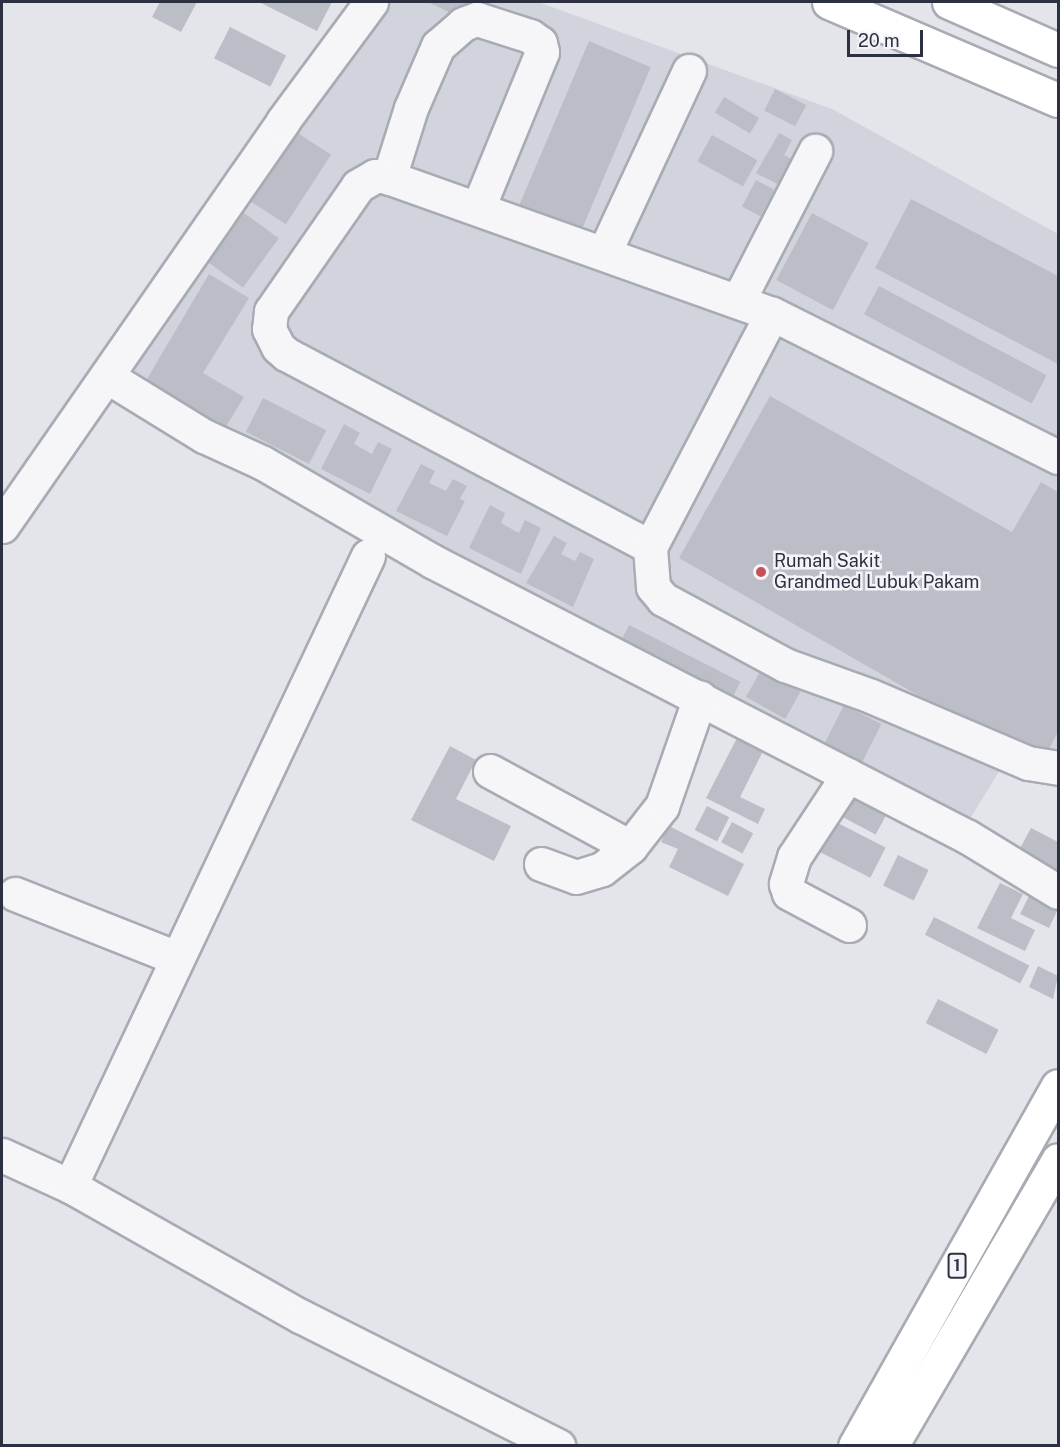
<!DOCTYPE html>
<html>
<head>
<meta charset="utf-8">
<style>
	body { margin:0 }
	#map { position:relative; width:1060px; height:1447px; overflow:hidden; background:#e3e5ea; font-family:"Public Sans",sans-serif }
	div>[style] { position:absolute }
	.built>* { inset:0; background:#d1d4dc }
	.building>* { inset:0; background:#bbbec7; transform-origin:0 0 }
	.roads { filter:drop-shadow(2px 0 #a8abb4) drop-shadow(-2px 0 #a8abb4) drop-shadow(0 2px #a8abb4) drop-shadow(0 -2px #a8abb4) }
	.minor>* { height:33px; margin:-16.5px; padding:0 16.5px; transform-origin:16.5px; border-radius:16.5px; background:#f6f6f9 }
	.highway>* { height:33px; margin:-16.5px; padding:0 16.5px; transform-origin:16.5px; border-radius:16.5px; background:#fff }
	.dots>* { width:16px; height:16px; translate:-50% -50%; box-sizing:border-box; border:3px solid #f3f4f8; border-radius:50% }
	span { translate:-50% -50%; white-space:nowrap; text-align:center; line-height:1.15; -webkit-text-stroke:5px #f3f4f8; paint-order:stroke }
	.shield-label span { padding:2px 4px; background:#f3f4f8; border:2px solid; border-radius:4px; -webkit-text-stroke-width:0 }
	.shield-label { font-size:16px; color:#2c3141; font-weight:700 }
	.poi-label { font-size:18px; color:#2c3141 }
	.left { translate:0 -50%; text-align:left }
	.frame { position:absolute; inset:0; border:3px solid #2c3141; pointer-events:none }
	.scale { position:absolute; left:847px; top:30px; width:76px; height:27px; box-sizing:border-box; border:3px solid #2c3141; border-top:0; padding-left:8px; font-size:18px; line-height:21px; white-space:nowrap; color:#2c3141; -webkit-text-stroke:4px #f3f4f8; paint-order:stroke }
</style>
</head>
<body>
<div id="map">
	<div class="built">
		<i style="clip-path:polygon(386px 2px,538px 2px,832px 109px,1058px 234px,1058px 776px,1003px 765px,965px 827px,83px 380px)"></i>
	</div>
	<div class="building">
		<i style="clip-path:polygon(160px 2px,197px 2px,181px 32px,152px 17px)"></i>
		<i style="clip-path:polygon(259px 2px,332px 2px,317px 31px)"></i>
		<i style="clip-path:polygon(428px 2px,477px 2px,468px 21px)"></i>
		<i style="left:230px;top:27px;width:63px;height:35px;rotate:27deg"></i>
		<i style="left:589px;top:41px;width:67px;height:188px;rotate:23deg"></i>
		<i style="left:775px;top:89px;width:35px;height:24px;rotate:27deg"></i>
		<i style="left:724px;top:97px;width:41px;height:18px;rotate:31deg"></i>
		<i style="left:290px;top:128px;width:49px;height:83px;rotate:33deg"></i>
		<i style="clip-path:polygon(779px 133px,792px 140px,784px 155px,801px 164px,787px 189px,756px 173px)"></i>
		<i style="left:712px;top:135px;width:52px;height:30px;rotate:29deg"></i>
		<i style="left:756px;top:180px;width:21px;height:30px;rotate:28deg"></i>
		<i style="clip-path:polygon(911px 199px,1058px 276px,1058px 364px,875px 268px)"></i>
		<i style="left:244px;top:213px;width:43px;height:61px;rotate:36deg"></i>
		<i style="left:812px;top:213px;width:64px;height:76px;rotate:28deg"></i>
		<i style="clip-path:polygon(209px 274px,249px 298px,203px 373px,244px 397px,220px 436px,141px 389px)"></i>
		<i style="left:879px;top:286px;width:190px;height:32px;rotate:28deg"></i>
		<i style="clip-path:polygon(770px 396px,1012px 532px,1041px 482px,1058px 492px,1058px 732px,1042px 762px,989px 736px,679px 558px)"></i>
		<i style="left:263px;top:398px;width:71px;height:38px;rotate:27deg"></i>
		<i style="clip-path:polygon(344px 424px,360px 433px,354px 444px,372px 454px,378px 442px,392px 449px,370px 494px,321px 469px)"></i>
		<i style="clip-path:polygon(421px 464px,435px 471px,429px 483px,446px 491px,453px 479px,467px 486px,460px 499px,465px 501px,447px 536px,396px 511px)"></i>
		<i style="clip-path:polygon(490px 505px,505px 513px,501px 523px,519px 533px,525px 520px,541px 528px,521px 574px,469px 548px)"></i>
		<i style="clip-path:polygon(554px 536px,567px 543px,561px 554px,575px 561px,580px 552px,594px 559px,573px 607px,526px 583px)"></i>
		<i style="left:629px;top:625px;width:125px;height:23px;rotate:27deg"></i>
		<i style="left:761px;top:670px;width:45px;height:31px;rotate:29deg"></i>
		<i style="left:844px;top:705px;width:42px;height:47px;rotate:27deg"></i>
		<i style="clip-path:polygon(737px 738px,763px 751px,740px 797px,765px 809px,758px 824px,706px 798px)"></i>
		<i style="clip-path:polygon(450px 746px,476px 760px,456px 799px,511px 826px,494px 861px,411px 820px)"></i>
		<i style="left:850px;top:787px;width:45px;height:30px;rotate:28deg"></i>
		<i style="left:707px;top:806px;width:25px;height:27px;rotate:27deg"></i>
		<i style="left:826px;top:817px;width:67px;height:34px;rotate:27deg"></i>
		<i style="left:732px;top:822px;width:24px;height:23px;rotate:28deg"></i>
		<i style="clip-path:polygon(669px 826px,744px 864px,728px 896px,669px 867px,678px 849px,661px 842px)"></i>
		<i style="clip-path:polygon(1031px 828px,1058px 842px,1058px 875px,1017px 854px)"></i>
		<i style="left:898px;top:855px;width:34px;height:34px;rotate:26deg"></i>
		<i style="clip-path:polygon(1010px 872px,1058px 897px,1058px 909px,1049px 928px,1020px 914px,1031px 892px,1006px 879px)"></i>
		<i style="clip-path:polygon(1000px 883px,1023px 894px,1011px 918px,1035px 930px,1025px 951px,977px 928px)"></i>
		<i style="left:934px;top:917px;width:107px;height:20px;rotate:27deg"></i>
		<i style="clip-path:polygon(1038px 966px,1058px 976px,1053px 999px,1029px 987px)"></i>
		<i style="left:938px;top:999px;width:68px;height:27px;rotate:27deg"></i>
	</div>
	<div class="roads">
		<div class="minor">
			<i style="left:389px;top:178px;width:73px;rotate:-72.6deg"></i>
			<i style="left:411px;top:108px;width:68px;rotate:-66.5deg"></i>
			<i style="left:438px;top:46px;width:33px;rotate:-41deg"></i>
			<i style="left:463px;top:24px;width:15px;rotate:-20deg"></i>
			<i style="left:477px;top:19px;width:56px;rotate:17.8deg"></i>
			<i style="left:530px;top:36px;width:12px;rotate:35deg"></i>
			<i style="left:540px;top:43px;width:9px;rotate:77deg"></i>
			<i style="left:542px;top:52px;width:169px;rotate:112.3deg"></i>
			<i style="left:604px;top:253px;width:201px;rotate:-65deg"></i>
			<i style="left:738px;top:301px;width:169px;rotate:-62.8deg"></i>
			<i style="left:108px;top:377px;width:113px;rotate:31.6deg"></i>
			<i style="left:204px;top:436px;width:65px;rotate:24.6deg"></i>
			<i style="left:263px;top:463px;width:195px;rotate:30.1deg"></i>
			<i style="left:432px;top:561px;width:603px;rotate:27.25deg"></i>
			<i style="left:968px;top:837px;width:105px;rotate:31.4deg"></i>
			<i style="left:1058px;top:457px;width:320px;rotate:-153.4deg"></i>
			<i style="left:772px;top:314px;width:412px;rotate:-160.4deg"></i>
			<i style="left:384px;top:176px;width:9px;rotate:180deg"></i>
			<i style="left:375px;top:176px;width:20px;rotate:150deg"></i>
			<i style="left:358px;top:186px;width:152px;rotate:124.8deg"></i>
			<i style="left:271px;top:311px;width:18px;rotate:96deg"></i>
			<i style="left:269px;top:329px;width:20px;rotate:63deg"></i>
			<i style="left:278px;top:347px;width:11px;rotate:41deg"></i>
			<i style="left:286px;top:354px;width:412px;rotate:27.9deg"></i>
			<i style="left:650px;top:547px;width:40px;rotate:85.7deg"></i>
			<i style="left:653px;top:587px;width:16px;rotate:50deg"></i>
			<i style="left:663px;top:599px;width:139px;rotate:28.4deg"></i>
			<i style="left:785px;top:665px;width:91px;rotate:19.8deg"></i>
			<i style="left:871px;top:696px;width:171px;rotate:23.1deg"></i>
			<i style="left:1028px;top:763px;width:30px;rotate:9deg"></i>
			<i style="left:2px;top:526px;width:493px;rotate:-55.2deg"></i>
			<i style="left:283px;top:121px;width:148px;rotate:-53.5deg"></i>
			<i style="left:650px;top:547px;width:263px;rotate:-62.4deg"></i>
			<i style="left:490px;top:771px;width:159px;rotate:28.5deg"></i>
			<i style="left:848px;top:775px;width:98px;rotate:123.4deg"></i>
			<i style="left:794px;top:857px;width:28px;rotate:107deg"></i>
			<i style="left:786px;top:884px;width:9px;rotate:72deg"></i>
			<i style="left:789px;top:893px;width:68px;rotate:28.1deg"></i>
			<i style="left:541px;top:864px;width:37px;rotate:20deg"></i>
			<i style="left:576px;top:877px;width:27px;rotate:-17deg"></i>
			<i style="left:602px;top:869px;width:36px;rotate:-38deg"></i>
			<i style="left:630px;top:847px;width:52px;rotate:-52deg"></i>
			<i style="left:662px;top:806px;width:115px;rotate:-70.8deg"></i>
			<i style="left:15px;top:894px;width:174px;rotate:21.6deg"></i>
			<i style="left:2px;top:1155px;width:75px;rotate:24.5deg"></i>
			<i style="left:70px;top:1186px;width:266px;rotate:29.5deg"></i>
			<i style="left:302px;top:1317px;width:287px;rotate:26.7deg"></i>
			<i style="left:70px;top:1186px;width:697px;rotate:-64.69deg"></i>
		</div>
		<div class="highway">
			<i style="left:829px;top:2px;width:249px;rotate:23.2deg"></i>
			<i style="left:949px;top:2px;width:119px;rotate:23.8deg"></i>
			<i style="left:855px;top:1446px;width:413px;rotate:-60.6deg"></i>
			<i style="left:891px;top:1446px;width:331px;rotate:-59.7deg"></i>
		</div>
	</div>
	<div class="dots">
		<i style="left:761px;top:572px;background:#c65156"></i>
	</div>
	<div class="shield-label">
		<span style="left:957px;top:1266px">1</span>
	</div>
	<div class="poi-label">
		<span class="left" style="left:774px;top:572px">Rumah Sakit<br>Grandmed Lubuk Pakam</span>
	</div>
	<div class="frame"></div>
	<div class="scale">20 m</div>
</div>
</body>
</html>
